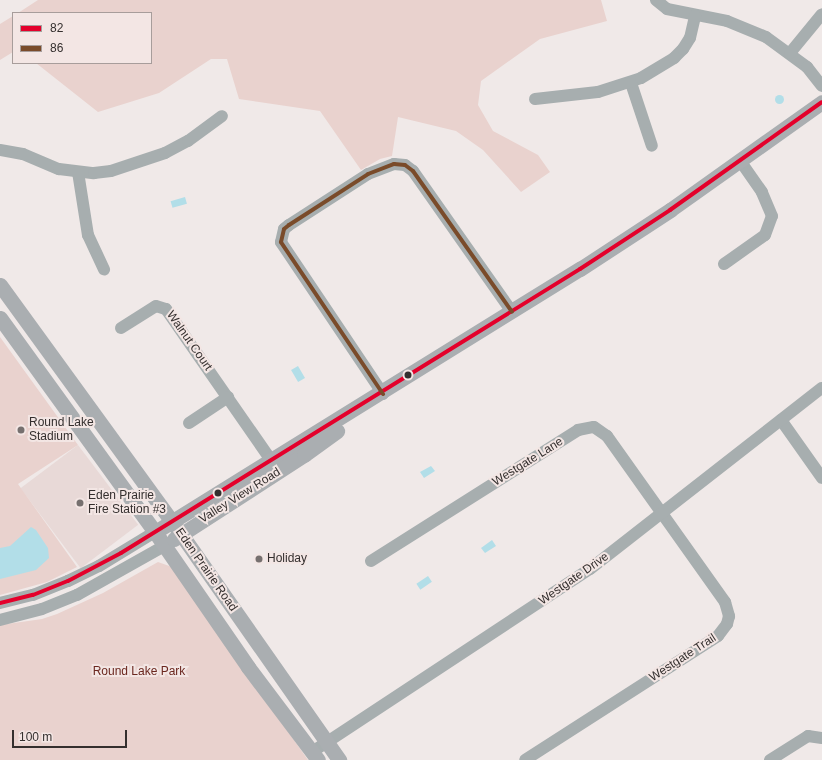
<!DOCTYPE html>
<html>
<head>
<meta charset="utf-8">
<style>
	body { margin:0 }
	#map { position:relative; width:822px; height:760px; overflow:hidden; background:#f0e9e8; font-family:Arial,sans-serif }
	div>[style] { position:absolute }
	.built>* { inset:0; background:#e8d9d7; transform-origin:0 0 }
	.green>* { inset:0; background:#e9d2ce }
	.water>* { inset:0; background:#b2dee8; transform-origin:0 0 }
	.round { border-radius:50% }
	.minor>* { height:12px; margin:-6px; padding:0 6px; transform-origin:6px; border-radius:6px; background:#a7aeaf }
	.major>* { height:15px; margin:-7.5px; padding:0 7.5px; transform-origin:7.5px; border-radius:7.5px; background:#aaaeb1 }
	.bus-1>* { height:4px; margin:-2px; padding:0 2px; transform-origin:2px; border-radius:2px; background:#e4002b }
	.bus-2>* { height:4px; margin:-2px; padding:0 2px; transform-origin:2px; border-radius:2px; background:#7a4b2a }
	.dots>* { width:11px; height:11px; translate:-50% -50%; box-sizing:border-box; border:2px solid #f3e6e4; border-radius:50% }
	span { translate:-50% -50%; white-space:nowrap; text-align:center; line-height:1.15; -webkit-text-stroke:4px #f3e6e4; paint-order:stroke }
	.street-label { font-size:12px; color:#342f2e }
	.poi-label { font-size:12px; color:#342f2e }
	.left { translate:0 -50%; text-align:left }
	.park-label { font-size:12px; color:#6b271f }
	.legend { position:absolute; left:12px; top:12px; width:140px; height:52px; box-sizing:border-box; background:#f3e6e4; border:1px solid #a79d9b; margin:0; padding:5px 7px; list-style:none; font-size:12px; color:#342f2e }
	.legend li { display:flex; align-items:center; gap:8px; height:20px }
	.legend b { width:20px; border:1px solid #a79d9b }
	.scale { position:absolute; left:12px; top:730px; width:115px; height:18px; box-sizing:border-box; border:2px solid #342f2e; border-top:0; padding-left:5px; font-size:12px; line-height:14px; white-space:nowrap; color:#342f2e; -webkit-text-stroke:3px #f3e6e4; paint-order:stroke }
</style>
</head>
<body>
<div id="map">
	<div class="built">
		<i style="left:78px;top:445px;width:100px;height:72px;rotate:53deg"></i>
	</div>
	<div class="green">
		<i style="clip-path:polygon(38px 0,601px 0,607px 21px,540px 39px,481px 81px,478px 105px,493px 131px,538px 155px,550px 172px,521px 192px,483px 150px,456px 131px,398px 117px,392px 156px,380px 159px,361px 170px,320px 111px,239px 99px,227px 59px,211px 59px,159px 93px,98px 112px,36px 63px,151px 63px,151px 13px,18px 13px)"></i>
		<i style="clip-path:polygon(13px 16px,13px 52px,0 60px,0 24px)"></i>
		<i style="clip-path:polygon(0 337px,78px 445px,18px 484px,77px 567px,47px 582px,0 595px)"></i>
		<i style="clip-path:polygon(158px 562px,172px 567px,308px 760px,0 760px,0 625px,42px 619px,57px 614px,103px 593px)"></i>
	</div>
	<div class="water">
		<i class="round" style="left:774.5px;top:94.5px;width:9px;height:9px"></i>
		<i style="left:185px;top:197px;width:7px;height:15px;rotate:74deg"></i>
		<i style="left:298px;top:366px;width:14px;height:8px;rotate:60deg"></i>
		<i style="clip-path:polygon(431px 466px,435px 471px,424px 478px,420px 472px)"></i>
		<i style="clip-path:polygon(31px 527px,36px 530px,48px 548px,49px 558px,36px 570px,0 579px,0 548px,10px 546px)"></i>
		<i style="clip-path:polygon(492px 540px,496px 546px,485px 553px,481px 548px)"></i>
		<i style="left:428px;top:576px;width:7px;height:14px;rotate:56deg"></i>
	</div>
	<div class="minor">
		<i style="left:656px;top:0;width:14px;rotate:39deg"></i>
		<i style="left:667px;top:9px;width:61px;rotate:11.3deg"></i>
		<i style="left:727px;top:21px;width:42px;rotate:22.3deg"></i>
		<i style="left:766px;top:37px;width:51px;rotate:36.2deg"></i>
		<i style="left:807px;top:67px;width:24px;rotate:52deg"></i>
		<i style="left:790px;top:53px;width:50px;rotate:-50.6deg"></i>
		<i style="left:631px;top:83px;width:66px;rotate:71.6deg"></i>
		<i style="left:535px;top:99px;width:63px;rotate:-6.3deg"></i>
		<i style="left:598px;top:92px;width:45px;rotate:-18deg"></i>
		<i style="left:641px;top:78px;width:39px;rotate:-31deg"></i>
		<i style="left:674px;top:58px;width:13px;rotate:-45deg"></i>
		<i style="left:683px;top:49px;width:13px;rotate:-58deg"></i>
		<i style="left:690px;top:38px;width:23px;rotate:-77deg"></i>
		<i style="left:0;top:150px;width:23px;rotate:10deg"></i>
		<i style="left:23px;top:154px;width:39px;rotate:23deg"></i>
		<i style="left:59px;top:169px;width:35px;rotate:7deg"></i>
		<i style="left:94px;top:173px;width:17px;rotate:-7deg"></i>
		<i style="left:111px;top:171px;width:57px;rotate:-18.4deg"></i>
		<i style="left:165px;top:153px;width:26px;rotate:-28deg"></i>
		<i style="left:188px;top:141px;width:42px;rotate:-36.3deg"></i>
		<i style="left:78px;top:172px;width:64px;rotate:81deg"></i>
		<i style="left:88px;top:235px;width:38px;rotate:65deg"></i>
		<i style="left:724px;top:264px;width:50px;rotate:-35.3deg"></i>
		<i style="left:765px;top:235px;width:20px;rotate:-70deg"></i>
		<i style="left:772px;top:216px;width:26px;rotate:-113deg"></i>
		<i style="left:762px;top:192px;width:38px;rotate:-125deg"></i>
		<i style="left:121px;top:328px;width:41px;rotate:-32.2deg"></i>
		<i style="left:156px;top:306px;width:10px;rotate:17deg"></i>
		<i style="left:166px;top:309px;width:193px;rotate:55.2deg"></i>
		<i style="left:383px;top:394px;width:183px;rotate:-123.9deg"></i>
		<i style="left:281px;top:242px;width:13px;rotate:-77deg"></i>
		<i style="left:284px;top:229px;width:6px;rotate:-39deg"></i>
		<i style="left:289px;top:225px;width:94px;rotate:-32.8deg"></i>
		<i style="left:368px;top:174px;width:28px;rotate:-21deg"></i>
		<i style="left:394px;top:164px;width:11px;rotate:5deg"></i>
		<i style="left:405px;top:165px;width:10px;rotate:37deg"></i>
		<i style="left:413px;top:171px;width:172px;rotate:54.9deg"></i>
		<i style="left:781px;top:420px;width:71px;rotate:54.7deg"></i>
		<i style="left:189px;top:423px;width:47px;rotate:-33.7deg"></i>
		<i style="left:371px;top:561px;width:245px;rotate:-32.3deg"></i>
		<i style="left:578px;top:430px;width:16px;rotate:-11deg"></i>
		<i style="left:594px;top:427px;width:16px;rotate:35deg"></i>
		<i style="left:607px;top:436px;width:204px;rotate:54.6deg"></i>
		<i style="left:725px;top:602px;width:15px;rotate:74deg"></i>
		<i style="left:729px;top:616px;width:8px;rotate:104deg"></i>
		<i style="left:727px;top:624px;width:15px;rotate:127deg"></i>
		<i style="left:718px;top:636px;width:229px;rotate:147.3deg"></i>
		<i style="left:0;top:603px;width:34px;rotate:-14deg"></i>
		<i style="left:33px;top:595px;width:38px;rotate:-22deg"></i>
		<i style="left:68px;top:581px;width:34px;rotate:-26deg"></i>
		<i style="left:99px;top:566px;width:66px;rotate:-31.3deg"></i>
		<i style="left:0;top:620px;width:43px;rotate:-14.7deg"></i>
		<i style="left:42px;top:609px;width:38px;rotate:-22deg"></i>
		<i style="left:77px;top:595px;width:100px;rotate:-29.4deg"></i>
		<i style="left:312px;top:752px;width:333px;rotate:-33.4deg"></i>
		<i style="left:590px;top:569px;width:294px;rotate:-38deg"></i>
		<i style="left:770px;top:760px;width:45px;rotate:-32.3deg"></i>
		<i style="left:808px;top:736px;width:14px;rotate:8deg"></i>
	</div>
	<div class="major">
		<i style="left:0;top:285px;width:308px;rotate:54deg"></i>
		<i style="left:181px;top:534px;width:276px;rotate:55deg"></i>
		<i style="left:0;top:318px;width:264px;rotate:54.1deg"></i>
		<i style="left:155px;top:532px;width:164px;rotate:55.4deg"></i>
		<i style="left:248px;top:667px;width:116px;rotate:53deg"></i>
		<i style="left:155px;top:532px;width:500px;rotate:-31.8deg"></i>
		<i style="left:580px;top:269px;width:108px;rotate:-33.2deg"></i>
		<i style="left:670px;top:210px;width:186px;rotate:-35.4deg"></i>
		<i style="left:174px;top:539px;width:155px;rotate:-32.9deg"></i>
		<i style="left:304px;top:455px;width:41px;rotate:-36deg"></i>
	</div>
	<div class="bus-1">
		<i style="left:0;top:603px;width:34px;rotate:-14deg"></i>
		<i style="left:33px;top:595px;width:38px;rotate:-22deg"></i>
		<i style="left:68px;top:581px;width:60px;rotate:-27.8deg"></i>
		<i style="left:121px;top:553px;width:540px;rotate:-31.75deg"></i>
		<i style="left:580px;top:269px;width:108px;rotate:-33.2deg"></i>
		<i style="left:670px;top:210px;width:186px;rotate:-35.4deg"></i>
	</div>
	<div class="bus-2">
		<i style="left:383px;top:394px;width:183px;rotate:-123.9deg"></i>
		<i style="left:281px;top:242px;width:13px;rotate:-77deg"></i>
		<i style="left:284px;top:229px;width:6px;rotate:-39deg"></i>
		<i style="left:289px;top:225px;width:94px;rotate:-32.8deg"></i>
		<i style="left:368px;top:174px;width:28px;rotate:-21deg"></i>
		<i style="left:394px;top:164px;width:11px;rotate:5deg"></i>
		<i style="left:405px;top:165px;width:10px;rotate:37deg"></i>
		<i style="left:413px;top:171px;width:172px;rotate:54.9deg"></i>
	</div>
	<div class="dots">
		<i style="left:408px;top:375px;background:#342f2e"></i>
		<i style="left:21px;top:430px;background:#76706f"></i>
		<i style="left:218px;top:493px;background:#342f2e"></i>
		<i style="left:80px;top:503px;background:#76706f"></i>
		<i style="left:259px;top:559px;background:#76706f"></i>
	</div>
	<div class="street-label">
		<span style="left:189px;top:341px;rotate:55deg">Walnut Court</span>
		<span style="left:528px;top:462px;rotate:-32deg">Westgate Lane</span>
		<span style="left:240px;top:496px;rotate:-32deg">Valley View Road</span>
		<span style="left:206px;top:570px;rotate:55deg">Eden Prairie Road</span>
		<span style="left:574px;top:579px;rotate:-35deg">Westgate Drive</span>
		<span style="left:683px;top:658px;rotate:-33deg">Westgate Trail</span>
	</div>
	<div class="poi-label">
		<span class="left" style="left:29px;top:430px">Round Lake<br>Stadium</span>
		<span class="left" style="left:88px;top:503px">Eden Prairie<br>Fire Station #3</span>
		<span class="left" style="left:267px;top:559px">Holiday</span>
	</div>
	<div class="park-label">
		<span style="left:139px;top:672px">Round Lake Park</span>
	</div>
	<ul class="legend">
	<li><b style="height:5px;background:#e4002b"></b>82</li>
	<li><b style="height:5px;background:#7a4b2a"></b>86</li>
	</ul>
	<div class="scale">100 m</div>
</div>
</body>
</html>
